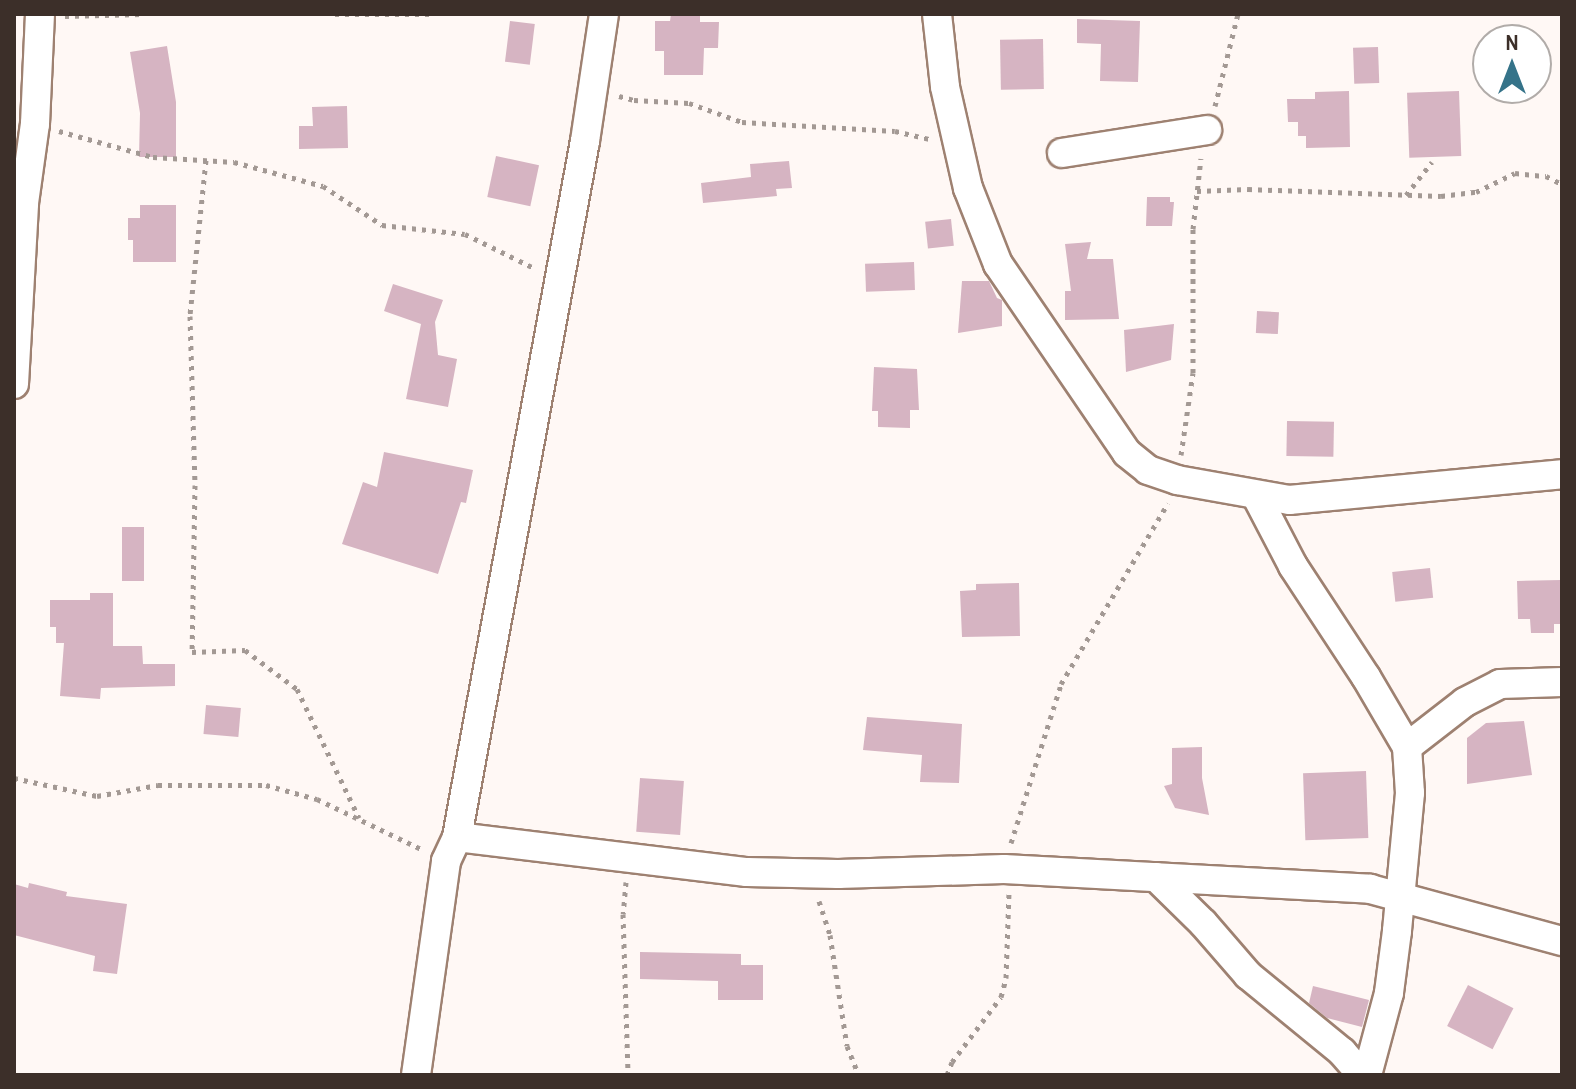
<!DOCTYPE html>
<html>
<head>
<meta charset="utf-8">
<style>
	body { margin:0 }
	#map { position:relative; width:1576px; height:1089px; overflow:hidden; background:#fff8f5; font-family:"Archivo Narrow",sans-serif }
	div>[style] { position:absolute }
	.building>* { inset:0; background:#d6b4c2; transform-origin:0 0 }
	.path>* { height:5px; margin-top:-2.5px; transform-origin:0; background:repeating-linear-gradient(90deg,#a39994 0 4px,transparent 0 10px) }
	.roads { filter:drop-shadow(2px 0 #9e8171) drop-shadow(-2px 0 #9e8171) drop-shadow(0 2px #9e8171) drop-shadow(0 -2px #9e8171) }
	.minor>* { height:28px; margin:-14px; padding:0 14px; transform-origin:14px; border-radius:14px; background:#fff }
	span { translate:-50% -50%; white-space:nowrap; text-align:center; line-height:1.15; -webkit-text-stroke:6px #fff; paint-order:stroke }
	.frame { position:absolute; inset:0; border:16px solid #3c2f29; pointer-events:none }
	.north { position:absolute; left:1472px; top:24px; width:80px; height:80px; box-sizing:border-box; background:#fff; border:2px solid #b1aca9; border-radius:50%; rotate:0deg; font-size:22px; font-weight:700; line-height:32px; text-align:center; color:#3c2f29 }
	.north::after { content:''; display:block; margin:auto; width:28px; height:36px; background:#357389; clip-path:polygon(50% 0,100% 100%,50% 72%,0 100%) }
</style>
</head>
<body>
<div id="map">
	<div class="building">
		<i style="clip-path:polygon(671px 14px,700px 14px,700px 22px,719px 22px,718px 48px,704px 48px,703px 75px,664px 75px,664px 51px,655px 51px,655px 21px,670px 21px)"></i>
		<i style="clip-path:polygon(1077px 19px,1140px 21px,1138px 82px,1100px 81px,1101px 44px,1077px 43px)"></i>
		<i style="left:510px;top:21px;width:25px;height:41px;rotate:7deg"></i>
		<i style="left:1043px;top:39px;width:50px;height:43px;rotate:89deg"></i>
		<i style="clip-path:polygon(167px 46px,176px 102px,176px 157px,139px 157px,140px 113px,130px 52px)"></i>
		<i style="left:1378px;top:47px;width:36px;height:25px;rotate:88deg"></i>
		<i style="clip-path:polygon(1349px 91px,1350px 147px,1306px 148px,1306px 136px,1298px 136px,1298px 122px,1288px 122px,1287px 99px,1315px 99px,1315px 92px)"></i>
		<i style="left:1459px;top:91px;width:65px;height:52px;rotate:88deg"></i>
		<i style="clip-path:polygon(347px 106px,348px 148px,299px 149px,299px 126px,313px 126px,312px 107px)"></i>
		<i style="left:496px;top:156px;width:44px;height:42px;rotate:12deg"></i>
		<i style="clip-path:polygon(789px 161px,792px 188px,776px 189px,777px 196px,703px 203px,701px 183px,751px 177px,750px 164px)"></i>
		<i style="clip-path:polygon(1147px 197px,1170px 197px,1170px 202px,1174px 202px,1172px 226px,1146px 226px)"></i>
		<i style="clip-path:polygon(140px 205px,176px 205px,176px 262px,133px 262px,133px 240px,128px 240px,128px 218px,140px 218px)"></i>
		<i style="left:951px;top:219px;width:27px;height:26px;rotate:84deg"></i>
		<i style="clip-path:polygon(1091px 242px,1087px 259px,1113px 259px,1119px 319px,1065px 320px,1065px 291px,1071px 291px,1065px 244px)"></i>
		<i style="left:914px;top:262px;width:28px;height:49px;rotate:88deg"></i>
		<i style="clip-path:polygon(962px 281px,989px 281px,997px 298px,1002px 300px,1002px 326px,958px 333px)"></i>
		<i style="clip-path:polygon(393px 284px,443px 300px,435px 322px,438px 355px,457px 359px,448px 407px,406px 399px,421px 324px,384px 311px)"></i>
		<i style="left:1257px;top:311px;width:22px;height:22px;rotate:3deg"></i>
		<i style="clip-path:polygon(1174px 324px,1171px 360px,1126px 372px,1124px 330px)"></i>
		<i style="clip-path:polygon(874px 367px,917px 369px,919px 410px,910px 410px,910px 428px,878px 427px,878px 411px,872px 411px)"></i>
		<i style="left:1287px;top:421px;width:47px;height:35px;rotate:1deg"></i>
		<i style="clip-path:polygon(384px 452px,473px 470px,466px 503px,461px 502px,438px 574px,342px 544px,363px 482px,377px 487px)"></i>
		<i style="left:122px;top:527px;width:22px;height:54px"></i>
		<i style="left:1430px;top:568px;width:30px;height:38px;rotate:84deg"></i>
		<i style="clip-path:polygon(1561px 580px,1562px 624px,1554px 624px,1554px 633px,1531px 633px,1530px 619px,1518px 619px,1517px 581px)"></i>
		<i style="clip-path:polygon(1019px 583px,1020px 636px,962px 637px,960px 591px,976px 590px,976px 584px)"></i>
		<i style="clip-path:polygon(90px 593px,113px 593px,113px 646px,142px 646px,143px 664px,175px 664px,175px 686px,101px 688px,100px 699px,60px 696px,64px 643px,56px 643px,56px 627px,50px 627px,50px 600px,90px 600px)"></i>
		<i style="left:206px;top:705px;width:35px;height:29px;rotate:5deg"></i>
		<i style="clip-path:polygon(867px 717px,962px 724px,959px 783px,920px 782px,922px 755px,863px 750px)"></i>
		<i style="clip-path:polygon(1524px 721px,1532px 775px,1467px 784px,1467px 738px,1486px 723px)"></i>
		<i style="clip-path:polygon(1202px 747px,1202px 778px,1209px 815px,1175px 808px,1164px 786px,1172px 784px,1172px 748px)"></i>
		<i style="left:1366px;top:771px;width:67px;height:63px;rotate:88deg"></i>
		<i style="left:640px;top:778px;width:44px;height:54px;rotate:4deg"></i>
		<i style="clip-path:polygon(29px 883px,67px 892px,66px 896px,127px 904px,117px 974px,93px 971px,95px 956px,14px 935px,14px 884px,28px 888px)"></i>
		<i style="clip-path:polygon(640px 952px,741px 954px,741px 965px,763px 965px,763px 1000px,718px 1000px,718px 981px,640px 979px)"></i>
		<i style="left:1468px;top:985px;width:51px;height:46px;rotate:27deg"></i>
		<i style="clip-path:polygon(1313px 986px,1369px 1000px,1362px 1027px,1327px 1018px,1309px 1003px)"></i>
	</div>
	<div class="path">
		<i style="left:335px;top:14px;width:97px"></i>
		<i style="left:65px;top:16px;width:78px;rotate:-1.5deg"></i>
		<i style="left:619px;top:96px;width:16px;rotate:15deg"></i>
		<i style="left:634px;top:100px;width:55px;rotate:3.1deg"></i>
		<i style="left:689px;top:103px;width:56px;rotate:19.7deg"></i>
		<i style="left:742px;top:122px;width:153px;rotate:3.4deg"></i>
		<i style="left:895px;top:131px;width:37px;rotate:13deg"></i>
		<i style="left:1215px;top:106px;width:95px;rotate:-76deg"></i>
		<i style="left:59px;top:131px;width:98px;rotate:15.5deg"></i>
		<i style="left:153px;top:157px;width:81px;rotate:3.5deg"></i>
		<i style="left:234px;top:162px;width:92px;rotate:15.1deg"></i>
		<i style="left:323px;top:186px;width:71px;rotate:33.5deg"></i>
		<i style="left:382px;top:225px;width:83px;rotate:6.2deg"></i>
		<i style="left:465px;top:234px;width:77px;rotate:26.2deg"></i>
		<i style="left:206px;top:160px;width:157px;rotate:95.9deg"></i>
		<i style="left:190px;top:316px;width:169px;rotate:88.3deg"></i>
		<i style="left:195px;top:485px;width:167px;rotate:91deg"></i>
		<i style="left:192px;top:652px;width:53px;rotate:-2.2deg"></i>
		<i style="left:245px;top:650px;width:65px;rotate:36.9deg"></i>
		<i style="left:297px;top:689px;width:143px;rotate:64.3deg"></i>
		<i style="left:1197px;top:191px;width:51px;rotate:-2.2deg"></i>
		<i style="left:1248px;top:189px;width:193px;rotate:2.1deg"></i>
		<i style="left:1441px;top:196px;width:35px;rotate:-7deg"></i>
		<i style="left:1476px;top:192px;width:43px;rotate:-26deg"></i>
		<i style="left:1515px;top:173px;width:31px;rotate:6deg"></i>
		<i style="left:1546px;top:176px;width:18px;rotate:27deg"></i>
		<i style="left:1406px;top:195px;width:42px;rotate:-51.8deg"></i>
		<i style="left:1181px;top:455px;width:83px;rotate:-81.7deg"></i>
		<i style="left:1193px;top:373px;width:144px;rotate:-90deg"></i>
		<i style="left:1193px;top:229px;width:71px;rotate:-83.6deg"></i>
		<i style="left:14px;top:778px;width:85px;rotate:12.2deg"></i>
		<i style="left:97px;top:796px;width:62px;rotate:-10.2deg"></i>
		<i style="left:158px;top:785px;width:108px"></i>
		<i style="left:266px;top:785px;width:53px;rotate:15.4deg"></i>
		<i style="left:317px;top:799px;width:115px;rotate:25.7deg"></i>
		<i style="left:1011px;top:843px;width:167px;rotate:-72.5deg"></i>
		<i style="left:1061px;top:684px;width:210px;rotate:-59.4deg"></i>
		<i style="left:626px;top:882px;width:32px;rotate:95deg"></i>
		<i style="left:623px;top:914px;width:161px;rotate:88.2deg"></i>
		<i style="left:819px;top:901px;width:36px;rotate:72deg"></i>
		<i style="left:830px;top:935px;width:112px;rotate:81.3deg"></i>
		<i style="left:847px;top:1046px;width:31px;rotate:68deg"></i>
		<i style="left:947px;top:1075px;width:14px;rotate:-69deg"></i>
		<i style="left:952px;top:1062px;width:81px;rotate:-53deg"></i>
		<i style="left:1001px;top:997px;width:20px;rotate:-75deg"></i>
		<i style="left:1006px;top:978px;width:84px;rotate:-88deg"></i>
	</div>
	<div class="roads">
		<div class="minor">
			<i style="left:937px;top:14px;width:73px;rotate:83.7deg"></i>
			<i style="left:945px;top:87px;width:104px;rotate:77.2deg"></i>
			<i style="left:968px;top:188px;width:82px;rotate:68.5deg"></i>
			<i style="left:998px;top:264px;width:229px;rotate:55.7deg"></i>
			<i style="left:1127px;top:453px;width:27px;rotate:39deg"></i>
			<i style="left:1148px;top:470px;width:31px;rotate:19deg"></i>
			<i style="left:1177px;top:480px;width:114px;rotate:10.1deg"></i>
			<i style="left:1289px;top:500px;width:274px;rotate:-5.4deg"></i>
			<i style="left:1062px;top:153px;width:147px;rotate:-9deg"></i>
			<i style="left:14px;top:384px;width:181px;rotate:-86.8deg"></i>
			<i style="left:24px;top:203px;width:80px;rotate:-82.1deg"></i>
			<i style="left:35px;top:124px;width:110px;rotate:-87.4deg"></i>
			<i style="left:1257px;top:497px;width:78px;rotate:62.4deg"></i>
			<i style="left:1293px;top:566px;width:133px;rotate:56.7deg"></i>
			<i style="left:1366px;top:677px;width:81px;rotate:59.6deg"></i>
			<i style="left:1407px;top:747px;width:46px;rotate:86.3deg"></i>
			<i style="left:1410px;top:793px;width:139px;rotate:95.4deg"></i>
			<i style="left:1397px;top:931px;width:63px;rotate:97.4deg"></i>
			<i style="left:1389px;top:993px;width:85px;rotate:105deg"></i>
			<i style="left:1407px;top:747px;width:73px;rotate:-37.8deg"></i>
			<i style="left:1465px;top:702px;width:39px;rotate:-27deg"></i>
			<i style="left:1500px;top:684px;width:62px;rotate:-1.8deg"></i>
			<i style="left:457px;top:837px;width:292px;rotate:6.9deg"></i>
			<i style="left:747px;top:872px;width:91px;rotate:1.3deg"></i>
			<i style="left:838px;top:874px;width:166px;rotate:-1.7deg"></i>
			<i style="left:1004px;top:869px;width:367px;rotate:3.1deg"></i>
			<i style="left:1370px;top:889px;width:199px;rotate:15.2deg"></i>
			<i style="left:1156px;top:877px;width:66px;rotate:44.4deg"></i>
			<i style="left:1203px;top:923px;width:69px;rotate:49.1deg"></i>
			<i style="left:1248px;top:975px;width:122px;rotate:39.3deg"></i>
			<i style="left:1342px;top:1052px;width:30px;rotate:49deg"></i>
			<i style="left:416px;top:1075px;width:216px;rotate:-82deg"></i>
			<i style="left:446px;top:861px;width:26px;rotate:-65deg"></i>
			<i style="left:457px;top:837px;width:708px;rotate:-79.58deg"></i>
			<i style="left:585px;top:141px;width:128px;rotate:-81.5deg"></i>
		</div>
	</div>
	<div class="frame"></div>
	<div class="north">N</div>
</div>
</body>
</html>
